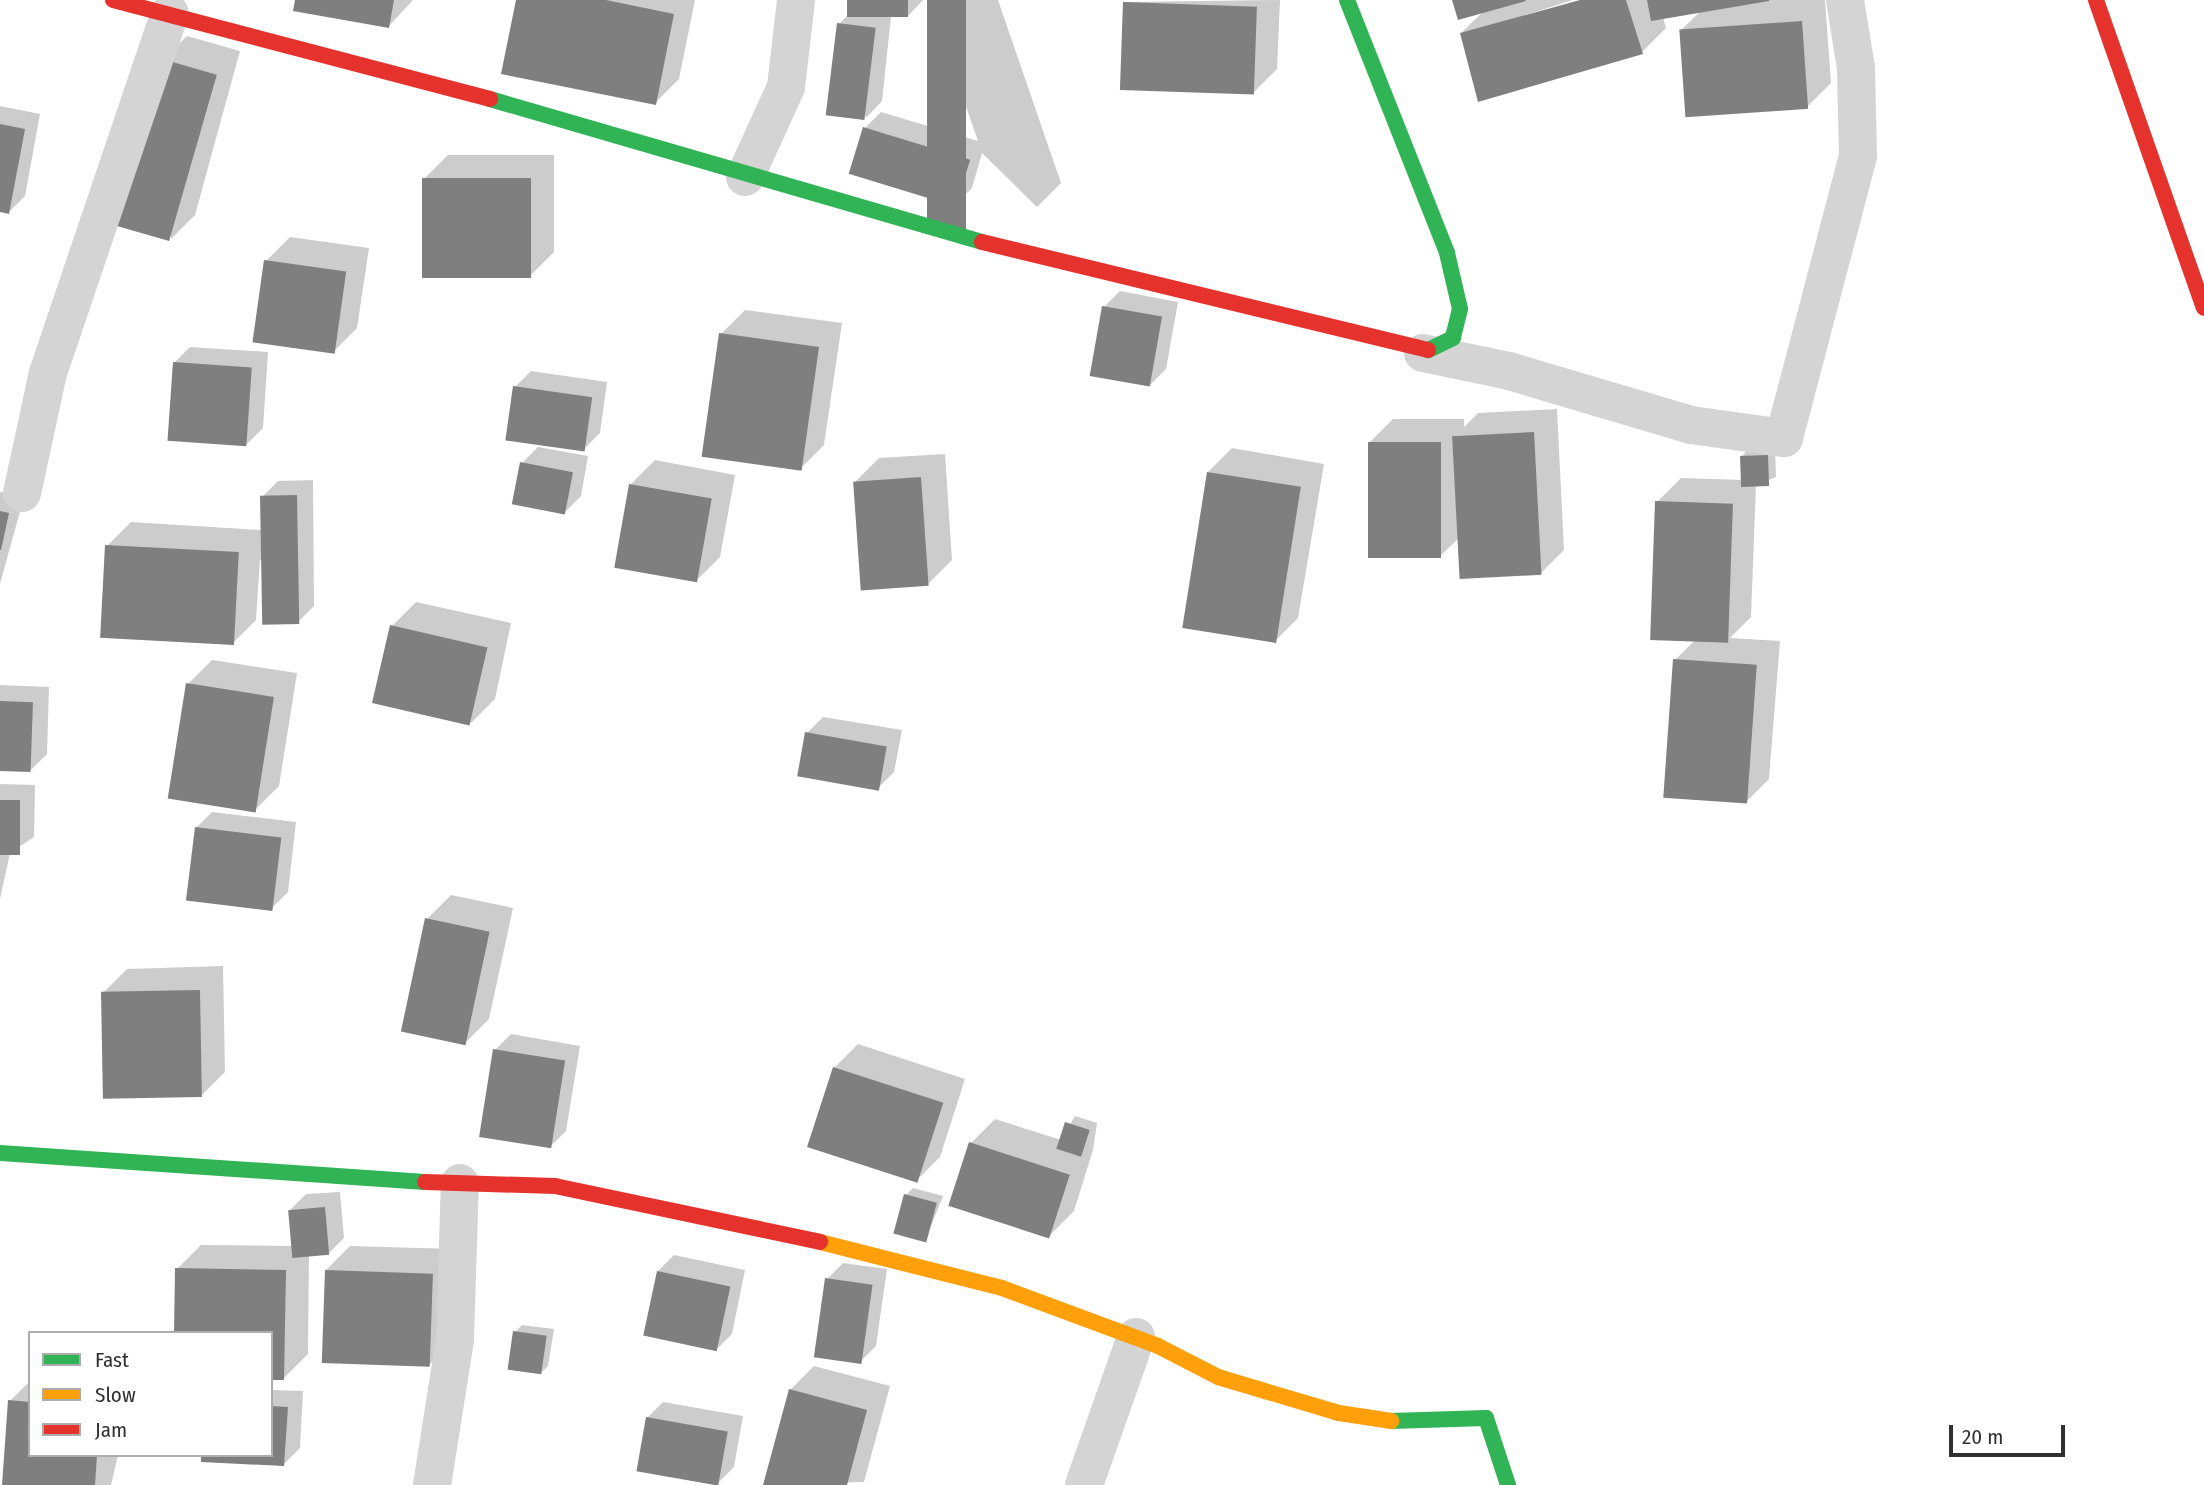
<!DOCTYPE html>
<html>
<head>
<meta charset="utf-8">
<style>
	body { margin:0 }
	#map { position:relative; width:2204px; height:1485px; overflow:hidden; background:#fff; font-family:"Fira Sans Condensed",sans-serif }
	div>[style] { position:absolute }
	.shadow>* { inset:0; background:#0003 }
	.building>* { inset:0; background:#7f7f7f; transform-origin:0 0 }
	.street>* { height:38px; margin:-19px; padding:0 19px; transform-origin:19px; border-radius:19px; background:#d4d4d4 }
	.fast>* { height:16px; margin:-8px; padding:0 8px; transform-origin:8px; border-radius:8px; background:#30b455 }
	.slow>* { height:16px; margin:-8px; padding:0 8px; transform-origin:8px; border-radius:8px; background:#ff9f0a }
	.jam>* { height:16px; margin:-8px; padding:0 8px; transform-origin:8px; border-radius:8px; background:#e5322d }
	span { translate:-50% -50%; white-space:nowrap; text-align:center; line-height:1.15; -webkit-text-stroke:7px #fff; paint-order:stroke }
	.legend { position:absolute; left:28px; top:1331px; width:245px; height:126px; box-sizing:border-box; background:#fff; border:2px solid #acacac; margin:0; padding:9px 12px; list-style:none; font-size:21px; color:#303030 }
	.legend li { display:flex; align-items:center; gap:14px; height:35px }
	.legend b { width:35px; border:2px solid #acacac }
	.scale { position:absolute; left:1949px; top:1425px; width:116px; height:32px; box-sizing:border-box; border:4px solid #303030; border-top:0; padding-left:9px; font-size:21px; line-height:24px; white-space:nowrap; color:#303030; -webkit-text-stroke:5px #fff; paint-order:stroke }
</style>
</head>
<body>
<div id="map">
	<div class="shadow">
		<i style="clip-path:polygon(297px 0,413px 0,389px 26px)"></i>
		<i style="clip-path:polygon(518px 0,695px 0,679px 79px,655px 103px)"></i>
		<i style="clip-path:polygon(849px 0,923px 0,907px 17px,891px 17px,882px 101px,866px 118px,839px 24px,849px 14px)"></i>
		<i style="clip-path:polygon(929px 0,998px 0,1061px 183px,1037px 207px,982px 153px,972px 188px,956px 204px,865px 128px,881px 112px,978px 141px)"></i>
		<i style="clip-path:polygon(1280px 0,1277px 69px,1253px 93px,1125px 2px)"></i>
		<i style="clip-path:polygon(1454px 0,1573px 0,1487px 27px,1586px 0,1825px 0,1831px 83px,1807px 107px,1681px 30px,1701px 11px,1663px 17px,1666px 28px,1642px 52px,1461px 33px,1484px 11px)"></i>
		<i style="clip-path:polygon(187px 36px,240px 51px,195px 215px,171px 239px,163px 60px)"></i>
		<i style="clip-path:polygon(0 106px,40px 114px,25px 196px,9px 212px,0 211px)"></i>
		<i style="clip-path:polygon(448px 155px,554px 155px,554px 252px,530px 276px,424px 179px)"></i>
		<i style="clip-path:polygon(290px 237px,369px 248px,357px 328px,333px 352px,266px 261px)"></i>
		<i style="clip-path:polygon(1120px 291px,1178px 302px,1166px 369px,1150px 385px,1104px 307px)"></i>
		<i style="clip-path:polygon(745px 310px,842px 323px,824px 445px,800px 469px,721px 334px)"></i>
		<i style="clip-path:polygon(190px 347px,268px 352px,263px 428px,247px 444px,174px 363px)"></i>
		<i style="clip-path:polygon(531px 371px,607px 382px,600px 433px,584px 449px,515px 387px)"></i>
		<i style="clip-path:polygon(1557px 409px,1564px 550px,1540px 574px,1459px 538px,1439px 557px,1369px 443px,1393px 419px,1464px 419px,1464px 427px,1478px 413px)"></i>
		<i style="clip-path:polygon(538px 447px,588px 456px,581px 496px,565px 512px,522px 463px)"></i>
		<i style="clip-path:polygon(1232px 448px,1324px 464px,1298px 618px,1274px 642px,1208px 472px)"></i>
		<i style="clip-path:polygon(1775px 448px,1776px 477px,1756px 485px,1751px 617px,1730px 638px,1780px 641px,1769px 779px,1745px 803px,1675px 660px,1695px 640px,1657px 502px,1681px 478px,1742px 480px,1742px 456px,1749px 449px)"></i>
		<i style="clip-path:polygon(945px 454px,952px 560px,928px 584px,855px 482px,879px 458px)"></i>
		<i style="clip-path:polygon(655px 460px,735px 475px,720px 557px,696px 581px,631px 484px)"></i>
		<i style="clip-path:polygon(313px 480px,314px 606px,298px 622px,260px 559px,256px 620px,232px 644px,107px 546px,131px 522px,262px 530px,262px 497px,278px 481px)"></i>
		<i style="clip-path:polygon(0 492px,24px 497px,0 584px)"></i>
		<i style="clip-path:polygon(416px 602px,511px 623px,495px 699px,471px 723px,392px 626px)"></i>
		<i style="clip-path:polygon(212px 660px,297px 673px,279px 786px,255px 810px,188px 684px)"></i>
		<i style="clip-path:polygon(0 685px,49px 687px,47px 754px,31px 770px,0 769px)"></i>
		<i style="clip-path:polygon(823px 717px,902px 730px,894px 772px,878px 788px,807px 733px)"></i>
		<i style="clip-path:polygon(0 784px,35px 785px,34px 837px,10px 853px,0 899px)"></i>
		<i style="clip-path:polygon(212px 812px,296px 822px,288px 892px,272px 908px,196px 828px)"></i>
		<i style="clip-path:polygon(451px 895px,513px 908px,489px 1019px,465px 1043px,427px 919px)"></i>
		<i style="clip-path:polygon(223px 966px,225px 1072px,201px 1096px,103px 993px,127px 969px)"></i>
		<i style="clip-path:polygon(511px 1034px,580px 1046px,566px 1131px,550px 1147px,495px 1050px)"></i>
		<i style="clip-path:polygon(858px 1044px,965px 1079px,940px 1157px,916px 1181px,834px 1068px)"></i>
		<i style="clip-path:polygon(1075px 1116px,1097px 1123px,1093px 1150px,1074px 1211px,1050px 1235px,971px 1143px,995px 1119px,1061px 1140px)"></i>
		<i style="clip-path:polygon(913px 1188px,943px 1196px,925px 1241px,906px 1195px)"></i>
		<i style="clip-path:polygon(340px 1192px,344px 1238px,328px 1254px,309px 1255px,308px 1354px,284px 1378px,271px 1333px,177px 1269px,201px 1245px,293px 1246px,290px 1210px,306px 1194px)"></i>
		<i style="clip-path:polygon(350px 1246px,456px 1249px,454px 1340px,430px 1364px,326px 1270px)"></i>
		<i style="clip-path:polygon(674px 1255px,745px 1270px,732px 1334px,716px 1350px,658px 1271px)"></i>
		<i style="clip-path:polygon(843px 1263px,887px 1269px,876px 1346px,860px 1362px,827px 1279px)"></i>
		<i style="clip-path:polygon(522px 1325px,554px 1329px,548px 1366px,541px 1373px,515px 1332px)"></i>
		<i style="clip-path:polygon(814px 1366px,890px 1386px,864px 1482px,765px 1485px,790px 1390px)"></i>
		<i style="clip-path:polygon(30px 1381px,30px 1455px,118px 1455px,111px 1485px,4px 1485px,10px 1401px)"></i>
		<i style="clip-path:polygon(271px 1390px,303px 1391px,300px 1448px,284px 1464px,271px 1455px)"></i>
		<i style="clip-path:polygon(663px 1402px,743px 1416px,734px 1467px,718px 1483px,647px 1418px)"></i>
	</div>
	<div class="building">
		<i style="clip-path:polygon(295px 0,394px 0,389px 28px,293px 11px)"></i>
		<i style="clip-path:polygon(516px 0,606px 0,674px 14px,656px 105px,501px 74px)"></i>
		<i style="left:847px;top:0;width:61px;height:17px"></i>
		<i style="left:927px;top:0;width:39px;height:233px"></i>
		<i style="clip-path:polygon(1452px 0,1525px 0,1526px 1px,1458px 20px)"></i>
		<i style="clip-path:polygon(1580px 0,1626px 0,1643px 54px,1478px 102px,1460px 33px)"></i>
		<i style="clip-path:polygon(1647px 0,1769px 0,1769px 1px,1651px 21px)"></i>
		<i style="left:1123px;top:2px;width:134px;height:88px;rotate:2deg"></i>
		<i style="left:1802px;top:21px;width:88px;height:123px;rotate:86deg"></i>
		<i style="left:837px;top:23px;width:39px;height:93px;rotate:7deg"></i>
		<i style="left:162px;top:59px;width:57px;height:173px;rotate:16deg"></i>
		<i style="clip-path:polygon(0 124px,25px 129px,9px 214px,0 212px)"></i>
		<i style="left:863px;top:127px;width:112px;height:49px;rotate:17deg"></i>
		<i style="left:422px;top:178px;width:109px;height:100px"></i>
		<i style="left:264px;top:260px;width:83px;height:83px;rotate:8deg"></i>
		<i style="left:1102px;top:306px;width:61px;height:71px;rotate:10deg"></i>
		<i style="left:719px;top:333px;width:101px;height:125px;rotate:8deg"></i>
		<i style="left:173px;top:362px;width:79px;height:79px;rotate:4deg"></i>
		<i style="left:513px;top:386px;width:80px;height:55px;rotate:8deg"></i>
		<i style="left:1534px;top:432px;width:143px;height:82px;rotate:87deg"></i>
		<i style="left:1368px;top:442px;width:73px;height:116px"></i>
		<i style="left:1768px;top:455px;width:31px;height:28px;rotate:88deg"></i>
		<i style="left:520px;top:462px;width:54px;height:43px;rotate:11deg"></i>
		<i style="left:1207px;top:472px;width:95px;height:158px;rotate:9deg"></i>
		<i style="left:921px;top:477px;width:109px;height:68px;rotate:86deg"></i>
		<i style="left:629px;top:484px;width:84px;height:85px;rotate:10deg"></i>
		<i style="left:297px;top:495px;width:129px;height:37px;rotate:89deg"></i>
		<i style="left:1655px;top:501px;width:78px;height:139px;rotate:2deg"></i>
		<i style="clip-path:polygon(0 511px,9px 513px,1px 550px,0 550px)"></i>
		<i style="left:105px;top:545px;width:134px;height:93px;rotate:3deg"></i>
		<i style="left:390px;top:625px;width:100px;height:80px;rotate:13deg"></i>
		<i style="left:1673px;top:659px;width:84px;height:139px;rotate:4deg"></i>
		<i style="left:186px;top:683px;width:89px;height:117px;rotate:9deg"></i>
		<i style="left:0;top:701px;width:33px;height:70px;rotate:2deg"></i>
		<i style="left:805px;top:732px;width:83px;height:45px;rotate:10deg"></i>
		<i style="left:0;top:800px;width:20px;height:55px"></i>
		<i style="left:195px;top:827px;width:87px;height:74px;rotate:7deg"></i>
		<i style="left:425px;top:918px;width:66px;height:116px;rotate:12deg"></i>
		<i style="left:200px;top:990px;width:107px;height:99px;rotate:89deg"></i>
		<i style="left:493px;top:1049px;width:73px;height:89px;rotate:9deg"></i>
		<i style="left:833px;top:1067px;width:116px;height:84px;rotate:18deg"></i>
		<i style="left:1065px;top:1122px;width:26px;height:28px;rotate:18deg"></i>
		<i style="left:969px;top:1142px;width:106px;height:67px;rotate:18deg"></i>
		<i style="left:904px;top:1194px;width:34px;height:41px;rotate:15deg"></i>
		<i style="left:325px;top:1207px;width:48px;height:37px;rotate:85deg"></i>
		<i style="clip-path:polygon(175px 1268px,286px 1270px,284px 1380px,271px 1380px,271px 1333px,174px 1333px)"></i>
		<i style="left:325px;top:1270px;width:108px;height:93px;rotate:2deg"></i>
		<i style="left:657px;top:1271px;width:75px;height:66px;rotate:12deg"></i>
		<i style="left:825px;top:1278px;width:48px;height:80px;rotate:8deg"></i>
		<i style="left:513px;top:1331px;width:34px;height:39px;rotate:8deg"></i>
		<i style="clip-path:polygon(789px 1389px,867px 1410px,847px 1485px,763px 1485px)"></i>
		<i style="clip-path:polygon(8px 1400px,30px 1402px,30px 1455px,97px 1455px,95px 1485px,2px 1485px)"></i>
		<i style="clip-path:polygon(271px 1406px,288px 1407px,284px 1466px,201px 1462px,201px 1455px,271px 1455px)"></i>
		<i style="left:646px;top:1417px;width:83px;height:55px;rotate:10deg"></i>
	</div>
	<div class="street">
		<i style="left:745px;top:177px;width:99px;rotate:-65.5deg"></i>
		<i style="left:786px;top:87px;width:88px;rotate:-83.4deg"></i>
		<i style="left:1423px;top:353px;width:88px;rotate:11.8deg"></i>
		<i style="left:1509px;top:371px;width:190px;rotate:16.5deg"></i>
		<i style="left:1691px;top:425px;width:94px;rotate:8deg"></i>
		<i style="left:1784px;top:438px;width:292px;rotate:-75.3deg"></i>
		<i style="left:1858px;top:156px;width:88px;rotate:-91.3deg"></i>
		<i style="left:1856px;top:68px;width:69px;rotate:-99.2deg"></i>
		<i style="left:22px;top:493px;width:123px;rotate:-77.8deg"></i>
		<i style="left:48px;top:373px;width:380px;rotate:-71.3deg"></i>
		<i style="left:432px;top:1485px;width:148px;rotate:-81deg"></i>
		<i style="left:455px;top:1339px;width:156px;rotate:-88.2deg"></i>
		<i style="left:1084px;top:1485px;width:157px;rotate:-70.6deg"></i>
	</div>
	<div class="fast">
		<i style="left:1347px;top:0;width:272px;rotate:68.4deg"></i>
		<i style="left:1447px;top:253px;width:57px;rotate:76.9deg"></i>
		<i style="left:1460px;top:309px;width:30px;rotate:104deg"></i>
		<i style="left:1453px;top:338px;width:28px;rotate:154deg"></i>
		<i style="left:490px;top:99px;width:512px;rotate:16.21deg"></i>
		<i style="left:0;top:1153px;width:426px;rotate:3.9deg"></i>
		<i style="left:1391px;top:1421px;width:95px;rotate:-1.8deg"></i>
		<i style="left:1486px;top:1418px;width:71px;rotate:71.8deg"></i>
	</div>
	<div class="slow">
		<i style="left:820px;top:1242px;width:188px;rotate:14.2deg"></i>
		<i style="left:1002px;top:1288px;width:166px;rotate:20.4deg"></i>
		<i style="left:1158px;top:1346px;width:68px;rotate:27.3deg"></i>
		<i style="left:1218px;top:1377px;width:126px;rotate:16.6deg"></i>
		<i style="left:1339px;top:1413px;width:53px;rotate:8.7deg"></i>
	</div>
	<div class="jam">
		<i style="left:113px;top:0;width:390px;rotate:14.7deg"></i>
		<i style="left:2096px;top:0;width:326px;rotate:70.7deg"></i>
		<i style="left:982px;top:242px;width:459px;rotate:13.6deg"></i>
		<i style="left:425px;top:1182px;width:130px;rotate:1.8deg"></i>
		<i style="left:555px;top:1186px;width:271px;rotate:11.9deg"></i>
	</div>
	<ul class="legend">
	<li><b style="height:9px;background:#30b455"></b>Fast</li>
	<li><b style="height:9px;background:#ff9f0a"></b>Slow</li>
	<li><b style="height:9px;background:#e5322d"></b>Jam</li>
	</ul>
	<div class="scale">20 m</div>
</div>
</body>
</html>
